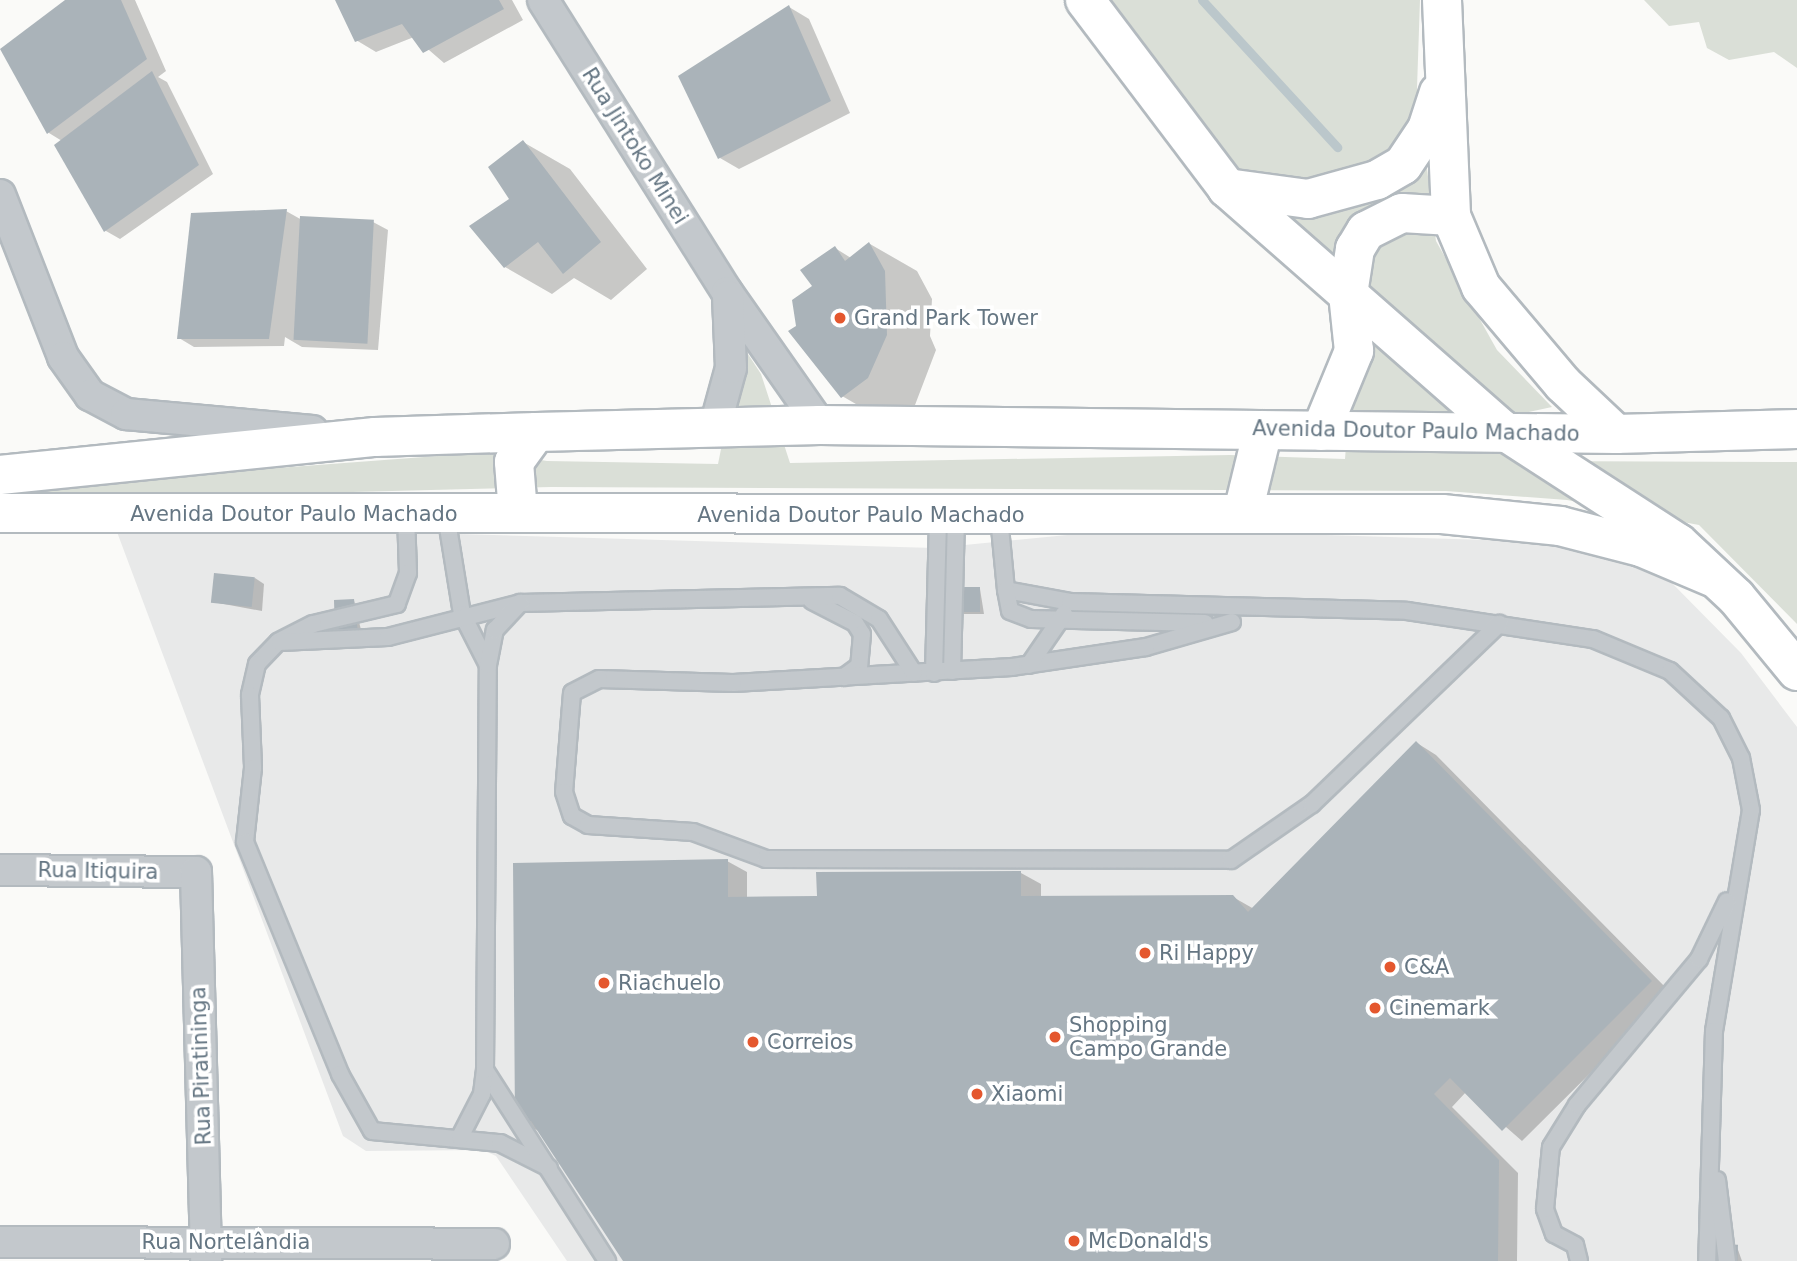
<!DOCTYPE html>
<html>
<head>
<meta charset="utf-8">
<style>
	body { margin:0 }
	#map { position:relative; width:1797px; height:1261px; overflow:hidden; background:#fafaf8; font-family:"DejaVu Sans",sans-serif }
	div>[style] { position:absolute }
	.built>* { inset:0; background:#e8e9e9 }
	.green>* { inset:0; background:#dadfd7 }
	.shadow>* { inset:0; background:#0003 }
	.stream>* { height:9px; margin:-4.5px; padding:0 4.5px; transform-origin:4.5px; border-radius:4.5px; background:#bbc7cb }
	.building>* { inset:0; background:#aab3b9; transform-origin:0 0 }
	.roads { filter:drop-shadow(2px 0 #b3babf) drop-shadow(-2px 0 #b3babf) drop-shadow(0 2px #b3babf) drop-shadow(0 -2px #b3babf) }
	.lane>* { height:16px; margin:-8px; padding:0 8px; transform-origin:8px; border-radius:8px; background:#c3c8cc }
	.street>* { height:30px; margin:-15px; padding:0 15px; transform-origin:15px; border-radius:15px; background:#c3c8cc }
	.secondary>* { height:38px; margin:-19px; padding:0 19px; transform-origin:19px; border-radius:19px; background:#fff }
	.dots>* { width:19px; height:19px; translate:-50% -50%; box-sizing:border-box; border:4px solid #fff; border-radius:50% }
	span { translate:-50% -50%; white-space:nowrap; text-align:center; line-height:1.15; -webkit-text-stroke:7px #fff; paint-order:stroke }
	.street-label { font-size:21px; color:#657683 }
	.poi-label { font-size:21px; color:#657683 }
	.left { translate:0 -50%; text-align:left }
</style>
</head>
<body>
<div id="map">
	<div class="built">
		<i style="clip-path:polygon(114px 524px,934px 548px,1067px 535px,1262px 533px,1552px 542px,1623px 555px,1665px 576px,1741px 653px,1797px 727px,1797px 1261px,567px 1261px,496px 1156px,483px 1150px,366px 1151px,343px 1136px)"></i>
	</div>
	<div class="green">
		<i style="clip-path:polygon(1099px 0,1420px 0,1417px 88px,1436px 241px,1497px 350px,1552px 407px,1515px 415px,1374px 300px,1224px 160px)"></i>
		<i style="clip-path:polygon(1644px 0,1797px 0,1797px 68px,1774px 52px,1729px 60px,1707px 48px,1699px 22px,1669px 26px)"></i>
		<i style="clip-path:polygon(1374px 342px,1526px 461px,1797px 462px,1797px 624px,1699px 525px,1567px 500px,1446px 491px,551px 487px,0 501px,0 489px,491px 452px,547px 461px,718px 464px,742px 345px,761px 374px,790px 463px,1230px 455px,1345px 459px,1349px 407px)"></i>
	</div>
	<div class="shadow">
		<i style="clip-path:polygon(68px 0,135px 0,166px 71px,158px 77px,167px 82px,213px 174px,120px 239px,106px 231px,62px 141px,49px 133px,2px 49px)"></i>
		<i style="clip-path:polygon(337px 0,512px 0,523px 20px,444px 63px,414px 37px,376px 52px,356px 40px)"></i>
		<i style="clip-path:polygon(789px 7px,809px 19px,850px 113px,739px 169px,720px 158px)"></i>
		<i style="clip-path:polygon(523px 142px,570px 169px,647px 269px,611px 300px,574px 278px,552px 294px,505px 267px)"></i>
		<i style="clip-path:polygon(286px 211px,302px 220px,373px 222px,388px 230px,378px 350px,302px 347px,285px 337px,284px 346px,194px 347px,179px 338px)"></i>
		<i style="clip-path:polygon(870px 244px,917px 271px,932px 299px,930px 336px,936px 350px,915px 405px,889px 423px,842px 396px,798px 327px,835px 248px,851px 258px)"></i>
		<i style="clip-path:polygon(255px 578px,264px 584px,262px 611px,213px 602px)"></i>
		<i style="clip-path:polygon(980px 589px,984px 614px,940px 614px)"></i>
		<i style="clip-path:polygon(354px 601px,362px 634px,341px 634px)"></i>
		<i style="clip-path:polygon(1417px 743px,1436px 755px,1671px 993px,1522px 1141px,1466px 1092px,1452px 1107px,1518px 1173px,1517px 1261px,625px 1261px,539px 1131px,517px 1120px,727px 861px,747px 872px,747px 898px,819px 898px,1021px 873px,1041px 884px,1041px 898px,1233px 897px,1254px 909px)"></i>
		<i style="clip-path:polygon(1737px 1247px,1742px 1261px,1714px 1261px)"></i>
	</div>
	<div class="stream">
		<i style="left:1202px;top:0;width:200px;rotate:47.4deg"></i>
	</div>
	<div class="building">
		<i style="clip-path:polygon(65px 0,121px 0,147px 59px,47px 134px,0 49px)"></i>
		<i style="clip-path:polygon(335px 0,499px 0,504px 9px,423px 53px,402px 24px,355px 42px)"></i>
		<i style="clip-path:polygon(789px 5px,831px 101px,718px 159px,678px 76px)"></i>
		<i style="clip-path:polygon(152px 71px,199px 165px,104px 232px,54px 145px)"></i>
		<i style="clip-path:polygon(523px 140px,601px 242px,563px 274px,538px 242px,504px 268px,469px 226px,509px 199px,488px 167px)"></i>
		<i style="clip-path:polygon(287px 209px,269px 339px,177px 339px,191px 213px)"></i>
		<i style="left:300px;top:216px;width:74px;height:124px;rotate:3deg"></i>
		<i style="clip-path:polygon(869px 242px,885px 271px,887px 335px,868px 378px,841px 398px,788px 331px,796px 326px,792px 300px,812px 286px,800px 270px,835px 246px,845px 261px)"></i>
		<i style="left:214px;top:573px;width:41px;height:30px;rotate:6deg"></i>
		<i style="left:980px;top:587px;width:25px;height:45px;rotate:90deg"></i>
		<i style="clip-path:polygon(354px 599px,358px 633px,335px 633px,334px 600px)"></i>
		<i style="clip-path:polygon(1416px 741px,1652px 981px,1502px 1131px,1450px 1078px,1434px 1094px,1499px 1160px,1498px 1261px,623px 1261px,531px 1121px,515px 1121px,513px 863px,728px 859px,728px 897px,817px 896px,816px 872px,1021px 871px,1021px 896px,1233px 895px,1248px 912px)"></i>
		<i style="left:1713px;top:1244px;width:25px;height:17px;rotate:2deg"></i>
	</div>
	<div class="roads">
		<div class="lane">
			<i style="left:406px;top:515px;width:58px;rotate:88deg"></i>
			<i style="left:408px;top:573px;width:33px;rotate:110deg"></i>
			<i style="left:397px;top:604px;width:86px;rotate:166.6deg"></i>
			<i style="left:313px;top:624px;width:39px;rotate:153deg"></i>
			<i style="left:278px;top:642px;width:30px;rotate:134deg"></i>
			<i style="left:257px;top:664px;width:32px;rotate:103deg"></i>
			<i style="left:250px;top:695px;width:73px;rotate:87.6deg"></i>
			<i style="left:253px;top:768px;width:74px;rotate:96.2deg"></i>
			<i style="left:245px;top:842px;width:251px;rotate:67.7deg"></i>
			<i style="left:340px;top:1074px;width:65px;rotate:60.7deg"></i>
			<i style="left:372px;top:1131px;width:129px;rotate:5.4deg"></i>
			<i style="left:500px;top:1143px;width:55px;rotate:27deg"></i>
			<i style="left:446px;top:515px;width:100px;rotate:80.8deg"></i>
			<i style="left:462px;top:614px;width:57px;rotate:63deg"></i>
			<i style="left:999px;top:517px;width:73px;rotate:84.5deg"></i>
			<i style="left:1006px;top:590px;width:65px;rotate:10.6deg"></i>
			<i style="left:1070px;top:602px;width:337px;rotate:1.5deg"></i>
			<i style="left:1407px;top:611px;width:188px;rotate:8.6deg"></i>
			<i style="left:1593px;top:639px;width:83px;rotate:22.6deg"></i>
			<i style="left:1670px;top:671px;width:69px;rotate:42.7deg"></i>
			<i style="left:1721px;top:718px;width:45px;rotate:63.4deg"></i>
			<i style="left:1741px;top:758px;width:53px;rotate:79.1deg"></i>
			<i style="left:1751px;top:810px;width:224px;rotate:99.5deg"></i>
			<i style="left:1714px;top:1031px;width:230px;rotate:91.7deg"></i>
			<i style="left:1006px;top:590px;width:21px;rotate:79deg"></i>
			<i style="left:1010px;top:611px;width:22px;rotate:21deg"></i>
			<i style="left:1031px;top:619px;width:174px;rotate:1.3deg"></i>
			<i style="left:812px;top:601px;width:48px;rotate:27.1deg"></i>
			<i style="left:855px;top:623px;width:13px;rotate:58deg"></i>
			<i style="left:862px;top:634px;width:32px;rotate:95deg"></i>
			<i style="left:859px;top:666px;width:19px;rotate:144deg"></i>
			<i style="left:1232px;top:622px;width:90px;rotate:163.8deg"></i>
			<i style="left:1146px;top:647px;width:135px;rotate:171.5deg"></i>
			<i style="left:1012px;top:667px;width:279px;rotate:176.7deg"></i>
			<i style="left:733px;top:683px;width:134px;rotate:-178.3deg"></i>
			<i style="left:599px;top:679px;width:30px;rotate:153deg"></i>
			<i style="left:572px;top:693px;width:99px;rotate:94.6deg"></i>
			<i style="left:564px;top:792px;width:25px;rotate:72deg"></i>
			<i style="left:572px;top:816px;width:18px;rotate:29deg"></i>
			<i style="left:588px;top:825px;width:105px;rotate:3.8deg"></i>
			<i style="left:693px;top:832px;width:78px;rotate:20.3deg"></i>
			<i style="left:766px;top:859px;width:465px;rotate:0.1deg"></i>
			<i style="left:1231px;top:860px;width:98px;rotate:-34.7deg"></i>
			<i style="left:1312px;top:804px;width:260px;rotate:-43.9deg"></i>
			<i style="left:280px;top:642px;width:108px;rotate:-2.7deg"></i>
			<i style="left:388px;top:637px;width:136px;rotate:-14.4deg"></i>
			<i style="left:520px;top:603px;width:320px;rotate:-1.3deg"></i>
			<i style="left:840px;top:596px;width:45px;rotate:30.5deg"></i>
			<i style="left:879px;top:619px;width:64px;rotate:57.1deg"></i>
			<i style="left:1029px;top:665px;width:62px;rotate:-55.5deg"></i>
			<i style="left:952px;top:671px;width:154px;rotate:-88.5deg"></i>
			<i style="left:934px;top:673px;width:157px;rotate:-88.5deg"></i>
			<i style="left:485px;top:1070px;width:227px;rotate:57.4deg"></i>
			<i style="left:460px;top:1137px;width:48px;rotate:-62.9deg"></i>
			<i style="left:482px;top:1094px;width:24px;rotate:-83deg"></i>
			<i style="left:485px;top:1070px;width:405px;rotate:-89.6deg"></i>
			<i style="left:488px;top:665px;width:36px;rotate:-79deg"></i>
			<i style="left:495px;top:630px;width:37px;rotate:-47deg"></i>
			<i style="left:1717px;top:1180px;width:82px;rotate:83deg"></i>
			<i style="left:1579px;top:1261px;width:16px;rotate:-104deg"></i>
			<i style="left:1575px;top:1245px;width:24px;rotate:-152deg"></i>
			<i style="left:1554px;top:1234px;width:27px;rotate:-110deg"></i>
			<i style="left:1545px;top:1209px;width:62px;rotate:-84.5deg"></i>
			<i style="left:1551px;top:1147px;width:49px;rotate:-58.2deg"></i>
			<i style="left:1577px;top:1105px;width:190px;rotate:-50.1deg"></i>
			<i style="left:1699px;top:959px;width:64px;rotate:-64.2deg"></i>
		</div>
		<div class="street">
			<i style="left:543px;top:0;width:345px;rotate:57.8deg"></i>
			<i style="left:727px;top:292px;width:162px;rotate:55deg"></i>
			<i style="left:0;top:195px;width:174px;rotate:68.7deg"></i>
			<i style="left:63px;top:357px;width:47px;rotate:54.6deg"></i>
			<i style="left:90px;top:395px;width:41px;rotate:27.8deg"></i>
			<i style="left:126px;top:414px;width:187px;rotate:5.2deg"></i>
			<i style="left:714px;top:430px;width:64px;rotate:-74.7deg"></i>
			<i style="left:731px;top:368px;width:72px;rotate:-92.4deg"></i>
			<i style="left:0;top:870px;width:196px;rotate:0.6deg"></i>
			<i style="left:196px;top:872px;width:389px;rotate:88.5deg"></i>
			<i style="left:0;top:1242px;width:494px;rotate:0.2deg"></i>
		</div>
		<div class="secondary">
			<i style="left:1085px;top:0;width:236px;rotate:52.9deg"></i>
			<i style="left:1227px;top:188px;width:363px;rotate:41.3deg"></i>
			<i style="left:1500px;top:428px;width:212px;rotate:32.9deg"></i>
			<i style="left:1678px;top:543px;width:79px;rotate:43deg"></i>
			<i style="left:1736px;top:597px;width:96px;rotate:50.5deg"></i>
			<i style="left:1442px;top:0;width:216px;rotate:87.6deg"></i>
			<i style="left:1451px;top:216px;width:77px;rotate:67.1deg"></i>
			<i style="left:1481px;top:287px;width:127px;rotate:49.8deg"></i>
			<i style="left:1563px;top:384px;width:73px;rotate:43.3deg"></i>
			<i style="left:1227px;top:188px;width:82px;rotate:7.7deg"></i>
			<i style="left:1308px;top:199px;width:72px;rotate:-15.4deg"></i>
			<i style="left:1377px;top:180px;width:30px;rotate:-30deg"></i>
			<i style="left:1403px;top:165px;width:43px;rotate:-56.3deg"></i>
			<i style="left:1427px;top:129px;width:38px;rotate:-72deg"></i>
			<i style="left:1321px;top:431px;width:87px;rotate:-67.6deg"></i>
			<i style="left:1354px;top:351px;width:57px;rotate:-96deg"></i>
			<i style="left:1348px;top:294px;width:46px;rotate:-81.2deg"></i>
			<i style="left:1355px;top:249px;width:21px;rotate:-59deg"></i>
			<i style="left:1366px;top:231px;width:40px;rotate:-26.6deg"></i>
			<i style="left:1402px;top:213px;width:49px;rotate:3.5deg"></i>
			<i style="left:0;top:475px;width:377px;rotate:-5.8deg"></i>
			<i style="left:375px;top:437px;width:161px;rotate:-1.8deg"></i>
			<i style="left:536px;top:432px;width:284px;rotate:-1.4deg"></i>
			<i style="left:820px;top:425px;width:796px;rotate:0.65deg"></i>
			<i style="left:1616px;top:434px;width:181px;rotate:-1.6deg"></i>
			<i style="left:1243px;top:512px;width:84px;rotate:-76.3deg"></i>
			<i style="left:0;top:513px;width:1442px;rotate:0.04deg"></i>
			<i style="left:1442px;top:514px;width:119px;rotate:5.8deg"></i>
			<i style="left:1560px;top:526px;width:84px;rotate:14.5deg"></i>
			<i style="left:1641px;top:547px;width:77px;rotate:22.9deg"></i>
			<i style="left:518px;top:513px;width:51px;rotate:-94.5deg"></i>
			<i style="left:514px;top:462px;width:37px;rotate:-54deg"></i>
		</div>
	</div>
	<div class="dots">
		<i style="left:840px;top:318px;background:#e4572e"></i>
		<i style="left:1145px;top:953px;background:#e4572e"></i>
		<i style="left:1390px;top:967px;background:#e4572e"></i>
		<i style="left:604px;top:983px;background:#e4572e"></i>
		<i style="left:1375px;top:1008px;background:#e4572e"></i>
		<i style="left:1055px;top:1037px;background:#e4572e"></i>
		<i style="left:753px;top:1042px;background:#e4572e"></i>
		<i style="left:977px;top:1094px;background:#e4572e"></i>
		<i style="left:1074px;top:1241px;background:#e4572e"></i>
	</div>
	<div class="street-label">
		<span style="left:635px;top:146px;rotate:58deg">Rua Jintoko Minei</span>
		<span style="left:1416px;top:431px;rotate:1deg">Avenida Doutor Paulo Machado</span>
		<span style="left:294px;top:514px">Avenida Doutor Paulo Machado</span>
		<span style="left:861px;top:515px">Avenida Doutor Paulo Machado</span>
		<span style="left:98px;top:871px;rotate:1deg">Rua Itiquira</span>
		<span style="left:201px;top:1066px;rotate:-92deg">Rua Piratininga</span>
		<span style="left:226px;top:1242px">Rua Nortelândia</span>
	</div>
	<div class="poi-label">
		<span class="left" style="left:854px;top:318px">Grand Park Tower</span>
		<span class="left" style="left:1159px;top:953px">Ri Happy</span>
		<span class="left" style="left:1404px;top:967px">C&amp;A</span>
		<span class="left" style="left:618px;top:983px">Riachuelo</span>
		<span class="left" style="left:1389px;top:1008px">Cinemark</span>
		<span class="left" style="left:1069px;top:1037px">Shopping<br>Campo Grande</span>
		<span class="left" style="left:767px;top:1042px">Correios</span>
		<span class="left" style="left:991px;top:1094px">Xiaomi</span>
		<span class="left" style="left:1088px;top:1241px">McDonald's</span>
	</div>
</div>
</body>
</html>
